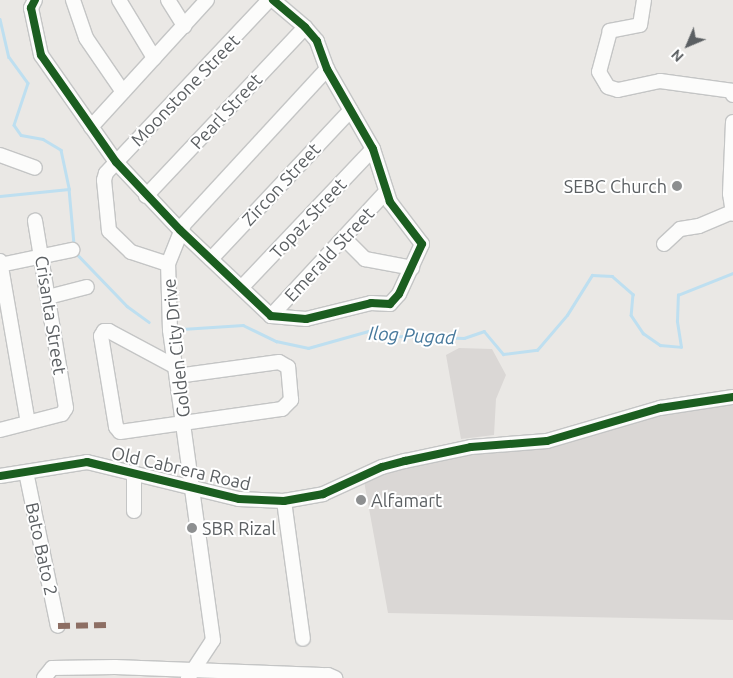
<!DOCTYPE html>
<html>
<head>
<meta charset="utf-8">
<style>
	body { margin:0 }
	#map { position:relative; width:733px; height:678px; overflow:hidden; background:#eae8e5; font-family:Ubuntu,sans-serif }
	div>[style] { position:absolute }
	.industrial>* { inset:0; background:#dad7d5 }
	.stream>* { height:2.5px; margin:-1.25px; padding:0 1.25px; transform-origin:1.25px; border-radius:1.25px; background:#bedff0 }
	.roads { filter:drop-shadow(1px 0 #c4c5c5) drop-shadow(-1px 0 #c4c5c5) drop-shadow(0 1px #c4c5c5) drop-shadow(0 -1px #c4c5c5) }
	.minor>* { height:14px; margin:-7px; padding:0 7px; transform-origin:7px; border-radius:7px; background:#fcfcfb }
	.quiet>* { height:6px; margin-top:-3px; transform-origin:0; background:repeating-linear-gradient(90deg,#8d6e63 0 12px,transparent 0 18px) }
	.cycleway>* { height:8px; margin:-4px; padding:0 4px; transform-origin:4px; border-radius:4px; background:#1b5e20 }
	.dots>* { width:14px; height:14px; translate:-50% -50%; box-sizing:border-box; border:2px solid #fff; border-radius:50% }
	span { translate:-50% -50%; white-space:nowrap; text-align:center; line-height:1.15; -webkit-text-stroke:4px #fff; paint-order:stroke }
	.street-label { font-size:18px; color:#5b5f62 }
	.poi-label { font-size:18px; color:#5b5f62 }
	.right { translate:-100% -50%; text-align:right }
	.left { translate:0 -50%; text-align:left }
	.water-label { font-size:19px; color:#47799c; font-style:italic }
	.north { position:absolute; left:663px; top:20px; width:50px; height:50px; -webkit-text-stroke:4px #fff; paint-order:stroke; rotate:225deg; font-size:14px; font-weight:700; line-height:20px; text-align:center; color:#5b5f62 }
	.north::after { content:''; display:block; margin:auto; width:18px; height:22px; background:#5b5f62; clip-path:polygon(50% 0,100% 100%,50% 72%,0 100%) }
</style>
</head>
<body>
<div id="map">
	<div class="industrial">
		<i style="clip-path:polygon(459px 348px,492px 349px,506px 375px,496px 399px,494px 435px,461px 439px,446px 355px)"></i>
		<i style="clip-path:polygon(733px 401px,733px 620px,388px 613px,364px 481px,427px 461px,654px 414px)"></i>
	</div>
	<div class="stream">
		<i style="left:0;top:19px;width:39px;rotate:77deg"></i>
		<i style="left:9px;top:57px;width:32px;rotate:54deg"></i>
		<i style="left:28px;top:83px;width:44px;rotate:108.4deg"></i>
		<i style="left:14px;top:125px;width:12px;rotate:55deg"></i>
		<i style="left:21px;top:135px;width:22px;rotate:10deg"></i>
		<i style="left:43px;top:139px;width:21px;rotate:31deg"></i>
		<i style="left:61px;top:150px;width:40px;rotate:78deg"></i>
		<i style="left:0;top:196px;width:69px;rotate:-5.8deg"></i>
		<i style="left:69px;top:189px;width:55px;rotate:84.8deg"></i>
		<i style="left:75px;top:252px;width:75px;rotate:46.1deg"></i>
		<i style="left:127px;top:306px;width:27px;rotate:36deg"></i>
		<i style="left:182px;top:329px;width:61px;rotate:-3.8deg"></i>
		<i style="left:243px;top:325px;width:37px;rotate:26deg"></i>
		<i style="left:276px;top:341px;width:33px;rotate:12deg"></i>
		<i style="left:308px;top:348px;width:66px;rotate:-15.7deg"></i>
		<i style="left:372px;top:330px;width:23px;rotate:15deg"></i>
		<i style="left:394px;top:336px;width:70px;rotate:1.6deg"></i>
		<i style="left:464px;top:338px;width:21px;rotate:-19deg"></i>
		<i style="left:484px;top:331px;width:30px;rotate:50deg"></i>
		<i style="left:503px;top:354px;width:34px;rotate:-7deg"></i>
		<i style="left:537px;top:350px;width:46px;rotate:-49.4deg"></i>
		<i style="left:567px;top:315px;width:47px;rotate:-58deg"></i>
		<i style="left:592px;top:275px;width:20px;rotate:3deg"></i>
		<i style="left:612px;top:276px;width:28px;rotate:41deg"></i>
		<i style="left:633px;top:294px;width:21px;rotate:95deg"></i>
		<i style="left:631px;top:315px;width:22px;rotate:56deg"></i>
		<i style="left:643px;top:333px;width:21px;rotate:35deg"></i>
		<i style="left:660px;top:345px;width:21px;rotate:5deg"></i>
		<i style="left:681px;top:347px;width:26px;rotate:-99deg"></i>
		<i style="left:677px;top:321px;width:26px;rotate:-88deg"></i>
		<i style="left:678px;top:295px;width:59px;rotate:-21.8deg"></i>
	</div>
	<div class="roads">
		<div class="minor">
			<i style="left:35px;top:0;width:9px;rotate:117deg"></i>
			<i style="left:31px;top:8px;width:48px;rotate:78deg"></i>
			<i style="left:41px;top:55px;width:131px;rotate:55deg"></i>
			<i style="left:116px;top:162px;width:93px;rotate:46.7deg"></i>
			<i style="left:180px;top:230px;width:125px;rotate:43.4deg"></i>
			<i style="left:271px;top:316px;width:35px;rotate:5deg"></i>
			<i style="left:306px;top:319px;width:67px;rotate:-13.8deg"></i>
			<i style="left:371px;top:303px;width:19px;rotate:3deg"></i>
			<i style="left:390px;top:304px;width:13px;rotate:-48deg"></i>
			<i style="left:399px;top:294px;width:55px;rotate:-65.3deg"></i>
			<i style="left:422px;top:244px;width:53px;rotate:-127.3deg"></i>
			<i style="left:390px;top:202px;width:56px;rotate:-107.8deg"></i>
			<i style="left:373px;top:149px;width:92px;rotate:-119.9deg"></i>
			<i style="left:327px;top:69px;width:30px;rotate:-110deg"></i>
			<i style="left:317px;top:41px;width:18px;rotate:-131deg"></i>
			<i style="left:305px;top:27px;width:42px;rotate:-139.8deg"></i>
			<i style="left:73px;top:0;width:40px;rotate:71.1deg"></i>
			<i style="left:86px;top:38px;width:65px;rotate:55.6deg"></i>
			<i style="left:119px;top:0;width:68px;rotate:58.9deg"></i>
			<i style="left:168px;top:0;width:31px;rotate:58deg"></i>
			<i style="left:644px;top:0;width:25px;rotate:99deg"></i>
			<i style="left:640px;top:25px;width:31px;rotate:169deg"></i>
			<i style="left:610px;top:31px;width:42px;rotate:105deg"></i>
			<i style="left:599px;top:72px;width:17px;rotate:59deg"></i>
			<i style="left:608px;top:87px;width:10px;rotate:17deg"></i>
			<i style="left:618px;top:90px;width:43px;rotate:-12.1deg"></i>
			<i style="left:660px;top:81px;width:74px;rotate:7.8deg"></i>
			<i style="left:733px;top:91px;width:4px;rotate:90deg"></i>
			<i style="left:733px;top:122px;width:72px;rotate:92.4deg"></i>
			<i style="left:730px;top:194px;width:20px;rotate:81deg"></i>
			<i style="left:91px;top:127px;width:172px;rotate:-47.6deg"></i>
			<i style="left:0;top:155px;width:37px;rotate:20deg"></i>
			<i style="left:146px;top:196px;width:232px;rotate:-46.7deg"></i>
			<i style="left:344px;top:238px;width:30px;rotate:45deg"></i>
			<i style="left:365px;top:259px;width:48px;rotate:10.8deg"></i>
			<i style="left:664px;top:244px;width:22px;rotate:-43deg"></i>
			<i style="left:680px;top:229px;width:19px;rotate:-9deg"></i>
			<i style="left:699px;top:226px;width:36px;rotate:-23deg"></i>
			<i style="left:211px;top:259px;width:204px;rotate:-46.8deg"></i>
			<i style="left:0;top:261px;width:164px;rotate:80.2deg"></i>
			<i style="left:168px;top:264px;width:39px;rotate:-162deg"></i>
			<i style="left:131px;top:252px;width:30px;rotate:-136deg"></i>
			<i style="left:109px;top:231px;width:51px;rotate:-95.6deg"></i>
			<i style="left:104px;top:180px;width:7px;rotate:-74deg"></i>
			<i style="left:106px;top:173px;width:238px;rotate:-46.7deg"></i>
			<i style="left:0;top:265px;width:74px;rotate:-11.8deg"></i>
			<i style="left:242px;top:287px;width:190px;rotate:-46.5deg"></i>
			<i style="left:48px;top:297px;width:40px;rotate:-14.4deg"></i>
			<i style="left:271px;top:316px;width:169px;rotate:-47.2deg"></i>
			<i style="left:176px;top:367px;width:76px;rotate:-151.8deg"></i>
			<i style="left:109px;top:331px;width:5px;rotate:180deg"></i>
			<i style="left:104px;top:331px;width:6px;rotate:121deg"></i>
			<i style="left:101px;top:336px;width:92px;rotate:80.6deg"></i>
			<i style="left:116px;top:427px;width:6px;rotate:51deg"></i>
			<i style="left:120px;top:432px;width:164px;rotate:-8.1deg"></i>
			<i style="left:282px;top:409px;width:13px;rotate:-45deg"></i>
			<i style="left:291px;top:400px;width:33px;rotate:-95deg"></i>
			<i style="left:288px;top:367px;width:10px;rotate:-151deg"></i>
			<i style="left:279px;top:362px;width:103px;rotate:172.2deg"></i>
			<i style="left:0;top:430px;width:64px;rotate:-14.5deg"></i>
			<i style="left:62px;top:414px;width:7px;rotate:-56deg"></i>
			<i style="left:66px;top:408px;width:190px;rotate:-99.4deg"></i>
			<i style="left:26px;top:472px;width:157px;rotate:78.3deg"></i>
			<i style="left:134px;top:473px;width:38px;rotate:90deg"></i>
			<i style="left:0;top:476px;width:88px;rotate:-9.1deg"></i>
			<i style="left:87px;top:462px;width:156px;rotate:13.7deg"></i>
			<i style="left:239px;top:499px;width:45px;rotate:2.5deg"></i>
			<i style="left:284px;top:501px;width:40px;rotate:-10deg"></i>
			<i style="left:323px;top:494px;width:65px;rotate:-24.6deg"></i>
			<i style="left:382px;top:467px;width:24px;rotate:-15deg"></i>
			<i style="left:405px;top:461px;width:67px;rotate:-12deg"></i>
			<i style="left:471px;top:447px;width:76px;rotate:-4.5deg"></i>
			<i style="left:547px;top:441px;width:118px;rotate:-16.3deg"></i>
			<i style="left:660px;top:408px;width:74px;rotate:-8.6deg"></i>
			<i style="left:284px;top:501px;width:139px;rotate:82.2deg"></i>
			<i style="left:44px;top:678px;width:13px;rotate:-51deg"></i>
			<i style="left:52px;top:668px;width:63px;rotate:-0.9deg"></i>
			<i style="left:115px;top:667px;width:213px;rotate:2.2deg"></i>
			<i style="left:328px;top:675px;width:8px;rotate:23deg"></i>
			<i style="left:188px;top:678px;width:45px;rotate:-56.7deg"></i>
			<i style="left:213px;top:640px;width:313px;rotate:-97.9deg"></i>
			<i style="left:170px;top:330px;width:66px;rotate:-91.7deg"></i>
			<i style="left:168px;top:264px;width:43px;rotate:-68.2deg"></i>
			<i style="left:184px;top:224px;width:211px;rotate:-47.3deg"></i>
		</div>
	</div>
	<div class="quiet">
		<i style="left:58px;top:626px;width:50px;rotate:-1.1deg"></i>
	</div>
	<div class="cycleway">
		<i style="left:35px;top:0;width:9px;rotate:117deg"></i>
		<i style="left:31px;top:8px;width:48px;rotate:78deg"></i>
		<i style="left:41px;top:55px;width:131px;rotate:55deg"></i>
		<i style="left:116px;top:162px;width:93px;rotate:46.7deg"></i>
		<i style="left:180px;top:230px;width:125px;rotate:43.4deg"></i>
		<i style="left:271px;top:316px;width:35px;rotate:5deg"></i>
		<i style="left:306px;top:319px;width:67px;rotate:-13.8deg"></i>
		<i style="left:371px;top:303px;width:19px;rotate:3deg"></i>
		<i style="left:390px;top:304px;width:13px;rotate:-48deg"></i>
		<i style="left:399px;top:294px;width:55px;rotate:-65.3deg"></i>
		<i style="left:422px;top:244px;width:53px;rotate:-127.3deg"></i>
		<i style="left:390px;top:202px;width:56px;rotate:-107.8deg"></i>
		<i style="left:373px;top:149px;width:92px;rotate:-119.9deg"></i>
		<i style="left:327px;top:69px;width:30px;rotate:-110deg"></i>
		<i style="left:317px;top:41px;width:18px;rotate:-131deg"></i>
		<i style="left:305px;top:27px;width:42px;rotate:-139.8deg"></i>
		<i style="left:0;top:476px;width:88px;rotate:-9.1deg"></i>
		<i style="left:87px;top:462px;width:156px;rotate:13.7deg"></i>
		<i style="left:239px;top:499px;width:45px;rotate:2.5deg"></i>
		<i style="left:284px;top:501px;width:40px;rotate:-10deg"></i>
		<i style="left:323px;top:494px;width:65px;rotate:-24.6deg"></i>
		<i style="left:382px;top:467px;width:24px;rotate:-15deg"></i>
		<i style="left:405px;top:461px;width:67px;rotate:-12deg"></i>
		<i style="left:471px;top:447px;width:76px;rotate:-4.5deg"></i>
		<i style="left:547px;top:441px;width:118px;rotate:-16.3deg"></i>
		<i style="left:660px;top:408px;width:74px;rotate:-8.6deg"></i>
	</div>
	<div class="dots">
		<i style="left:677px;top:186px;background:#8d8f90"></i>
		<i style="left:361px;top:500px;background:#8d8f90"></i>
		<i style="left:192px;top:528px;background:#8d8f90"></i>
	</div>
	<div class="street-label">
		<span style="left:185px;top:90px;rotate:-46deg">Moonstone Street</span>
		<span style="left:226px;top:111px;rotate:-47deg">Pearl Street</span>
		<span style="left:281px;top:184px;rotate:-47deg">Zircon Street</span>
		<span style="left:308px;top:218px;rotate:-47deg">Topaz Street</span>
		<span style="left:329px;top:254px;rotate:-47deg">Emerald Street</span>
		<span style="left:51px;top:315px;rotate:81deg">Crisanta Street</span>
		<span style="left:176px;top:348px;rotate:-96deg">Golden City Drive</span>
		<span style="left:181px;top:468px;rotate:13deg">Old Cabrera Road</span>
		<span style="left:42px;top:549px;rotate:78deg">Bato Bato 2</span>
	</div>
	<div class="poi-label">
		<span class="right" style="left:667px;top:186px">SEBC Church</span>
		<span class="left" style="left:371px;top:500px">Alfamart</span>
		<span class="left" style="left:202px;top:528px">SBR Rizal</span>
	</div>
	<div class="water-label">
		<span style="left:412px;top:336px;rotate:3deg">Ilog Pugad</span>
	</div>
	<div class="north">N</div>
</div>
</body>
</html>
